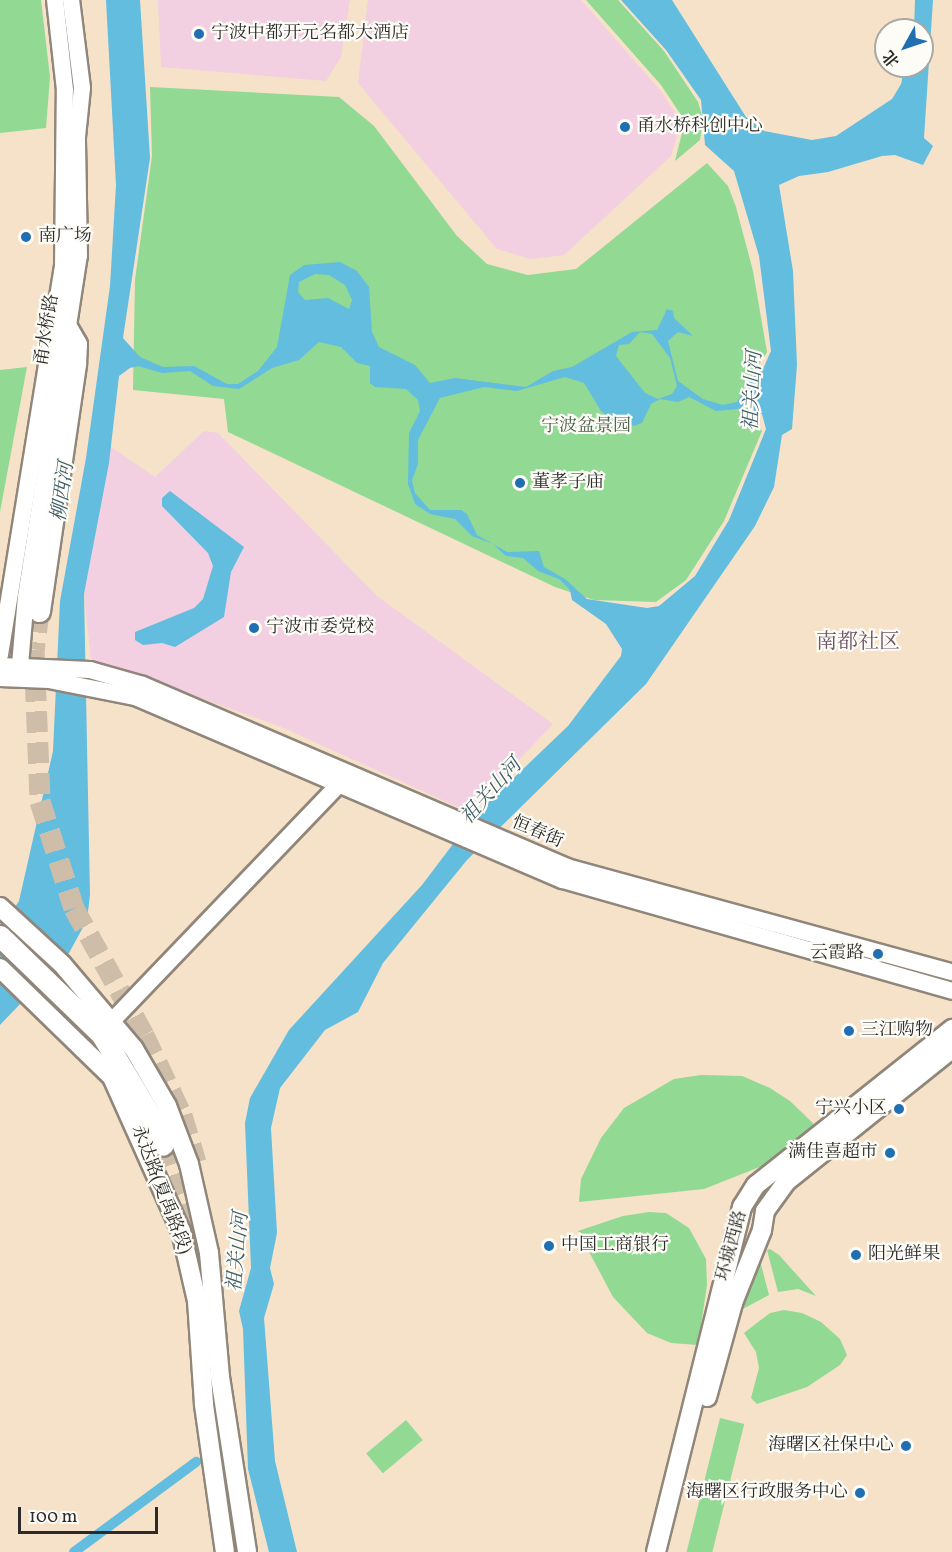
<!DOCTYPE html>
<html>
<head>
<meta charset="utf-8">
<style>
	body { margin:0 }
	#map { position:relative; width:952px; height:1552px; overflow:hidden; background:#f5e2c8; font-family:Vollkorn,"Noto Serif SC",serif }
	div>[style] { position:absolute }
	.built>* { inset:0; background:#f2cfe1 }
	.green>* { inset:0; background:#92d993; transform-origin:0 0 }
	.water>* { inset:0; background:#62bddf }
	.canal>* { height:10px; margin:-5px; padding:0 5px; transform-origin:5px; border-radius:5px; background:#62bddf }
	.highway-tunnel>* { height:21px; margin-top:-10.5px; transform-origin:0; background:repeating-linear-gradient(90deg,#cdbda9 0 21px,transparent 0 31px) }
	.roads { filter:drop-shadow(2px 0 #90867a) drop-shadow(-2px 0 #90867a) drop-shadow(0 2px #90867a) drop-shadow(0 -2px #90867a) }
	.secondary>* { height:16px; margin:-8px; padding:0 8px; transform-origin:8px; border-radius:8px; background:#fff }
	.primary>* { height:18px; margin:-9px; padding:0 9px; transform-origin:9px; border-radius:9px; background:#fff }
	.highway>* { height:21px; margin:-10.5px; padding:0 10.5px; transform-origin:10.5px; border-radius:10.5px; background:#fff }
	.dots>* { width:16px; height:16px; translate:-50% -50%; box-sizing:border-box; border:3px solid #fdfcf7; border-radius:50% }
	span { translate:-50% -50%; white-space:nowrap; text-align:center; line-height:1.15; -webkit-text-stroke:4.5px #fdfcf7; paint-order:stroke }
	.poi-label { font-size:18px; color:#2b2b2b }
	.left { translate:0 -50%; text-align:left }
	.right { translate:-100% -50%; text-align:right }
	.street-label { font-size:18px; color:#2b2b2b }
	.park-label { font-size:18px; color:#4a5f4a }
	.water-label { font-size:20px; color:#3e5e6a; font-style:italic }
	.quarter-label { font-size:21px; color:#6d5668 }
	.north { position:absolute; left:874px; top:18px; width:60px; height:60px; box-sizing:border-box; background:#fdfcf7; border:2px solid #a9a8a5; border-radius:50%; rotate:230deg; font-size:16px; font-weight:700; line-height:24px; text-align:center; color:#2b2b2b }
	.north::after { content:''; display:block; margin:auto; width:21px; height:27px; background:#1f6fb2; clip-path:polygon(50% 0,100% 100%,50% 72%,0 100%) }
	.scale { position:absolute; left:18px; top:1507px; width:140px; height:27px; box-sizing:border-box; border:3px solid #2b2b2b; border-top:0; padding-left:8px; font-size:18px; line-height:21px; white-space:nowrap; color:#2b2b2b; -webkit-text-stroke:4px #fdfcf7; paint-order:stroke }
</style>
</head>
<body>
<div id="map">
	<div class="built">
		<i style="clip-path:polygon(158px 0,350px 0,341px 57px,326px 81px,161px 67px)"></i>
		<i style="clip-path:polygon(368px 0,581px 0,660px 90px,681px 121px,671px 156px,564px 255px,531px 259px,497px 249px,358px 83px)"></i>
		<i style="clip-path:polygon(204px 431px,218px 433px,377px 596px,553px 724px,469px 812px,279px 726px,91px 659px,84px 594px,111px 447px,155px 477px)"></i>
	</div>
	<div class="green">
		<i style="clip-path:polygon(0 0,41px 0,50px 77px,46px 128px,0 133px)"></i>
		<i style="clip-path:polygon(586px 0,618px 0,664px 51px,698px 102px,703px 119px,700px 140px,675px 161px,685px 121px,661px 85px)"></i>
		<i style="clip-path:polygon(150px 87px,339px 97px,374px 126px,457px 236px,487px 264px,528px 275px,576px 269px,707px 163px,728px 186px,736px 207px,753px 271px,767px 352px,741px 393px,762px 431px,724px 521px,686px 580px,656px 602px,594px 600px,555px 587px,228px 432px,224px 399px,133px 390px,135px 280px,152px 156px)"></i>
		<i style="clip-path:polygon(27px 367px,0 512px,0 370px)"></i>
		<i style="clip-path:polygon(701px 1075px,742px 1076px,770px 1088px,790px 1101px,820px 1130px,780px 1159px,704px 1189px,579px 1202px,581px 1179px,601px 1138px,624px 1108px,674px 1079px)"></i>
		<i style="clip-path:polygon(649px 1212px,666px 1213px,689px 1228px,706px 1259px,707px 1285px,698px 1345px,671px 1343px,647px 1333px,613px 1297px,578px 1231px,623px 1216px)"></i>
		<i style="clip-path:polygon(770px 1249px,779px 1255px,816px 1296px,798px 1289px,778px 1292px,767px 1250px)"></i>
		<i style="clip-path:polygon(758px 1253px,769px 1295px,739px 1311px)"></i>
		<i style="clip-path:polygon(784px 1310px,802px 1313px,821px 1322px,840px 1339px,847px 1355px,840px 1365px,807px 1387px,757px 1404px,751px 1398px,759px 1368px,756px 1352px,744px 1333px,770px 1313px)"></i>
		<i style="left:720px;top:1418px;width:25px;height:139px;rotate:14deg"></i>
		<i style="left:406px;top:1420px;width:26px;height:52px;rotate:50deg"></i>
	</div>
	<div class="water">
		<i style="clip-path:polygon(evenodd,106px 0,140px 0,150px 158px,123px 338px,140px 357px,163px 367px,194px 366px,227px 384px,238px 384px,258px 371px,277px 347px,290px 275px,304px 265px,340px 262px,357px 271px,369px 287px,372px 332px,379px 347px,415px 365px,430px 383px,455px 378px,526px 387px,553px 371px,572px 367px,632px 332px,657px 330px,667px 309px,673px 311px,674px 318px,693px 336px,678px 332px,668px 341px,678px 381px,703px 399px,723px 405px,737px 402px,752px 377px,763px 369px,771px 351px,759px 256px,734px 171px,705px 145px,701px 100px,666px 50px,621px 0,672px 0,746px 117px,764px 131px,812px 140px,836px 136px,892px 99px,912px 66px,922px 66px,922px 30px,914px 30px,915px 0,933px 0,924px 138px,933px 146px,923px 165px,895px 155px,882px 156px,828px 172px,799px 176px,779px 185px,793px 271px,797px 365px,792px 429px,782px 435px,774px 487px,755px 526px,646px 684px,467px 860px,383px 963px,358px 1012px,325px 1030px,280px 1088px,271px 1128px,277px 1233px,270px 1268px,274px 1284px,264px 1318px,275px 1461px,297px 1552px,269px 1552px,248px 1469px,243px 1329px,239px 1311px,251px 1268px,245px 1123px,250px 1098px,289px 1030px,422px 885px,475px 815px,568px 726px,621px 656px,622px 649px,606px 624px,572px 600px,570px 590px,559px 579px,538px 571px,523px 558px,506px 556px,493px 544px,472px 536px,455px 519px,430px 514px,415px 504px,408px 484px,409px 433px,420px 411px,418px 400px,406px 389px,375px 387px,370px 383px,370px 366px,357px 363px,341px 347px,319px 342px,299px 360px,272px 368px,239px 389px,213px 386px,190px 371px,162px 373px,138px 366px,130px 368px,119px 376px,109px 463px,84px 594px,90px 895px,87px 920px,69px 953px,0 1025px,0 929px,19px 901px,53px 751px,60px 601px,86px 458px,110px 286px,116px 185px,106px 0,315px 274px,329px 275px,345px 285px,352px 300px,349px 309px,328px 298px,305px 300px,298px 292px,299px 282px,315px 274px,106px 0,640px 332px,652px 334px,670px 358px,677px 386px,672px 394px,658px 399px,645px 393px,616px 356px,619px 345px,629px 344px,640px 332px,106px 0,565px 377px,584px 383px,601px 411px,612px 420px,634px 426px,642px 423px,651px 404px,660px 399px,678px 402px,689px 397px,716px 411px,748px 408px,762px 414px,766px 429px,729px 520px,695px 576px,659px 606px,647px 608px,587px 599px,565px 579px,544px 567px,539px 551px,507px 552px,477px 535px,467px 514px,461px 510px,430px 510px,415px 493px,412px 480px,418px 464px,418px 440px,440px 398px,484px 387px,517px 391px,565px 377px)"></i>
		<i style="clip-path:polygon(170px 491px,244px 547px,231px 572px,224px 617px,175px 647px,162px 643px,143px 645px,135px 640px,135px 632px,194px 608px,203px 599px,213px 566px,208px 553px,162px 506px,162px 498px)"></i>
	</div>
	<div class="canal">
		<i style="left:906px;top:87px;width:21px;rotate:-82deg"></i>
		<i style="left:74px;top:1552px;width:152px;rotate:-36.4deg"></i>
	</div>
	<div class="highway-tunnel">
		<i style="left:39px;top:611px;width:38px;rotate:97deg"></i>
		<i style="left:34px;top:649px;width:152px;rotate:87.7deg"></i>
		<i style="left:40px;top:801px;width:112px;rotate:72.4deg"></i>
		<i style="left:74px;top:908px;width:145px;rotate:61.1deg"></i>
		<i style="left:144px;top:1035px;width:89px;rotate:64.6deg"></i>
		<i style="left:182px;top:1115px;width:49px;rotate:73.4deg"></i>
		<i style="left:163px;top:1145px;width:111px;rotate:70.6deg"></i>
		<i style="left:200px;top:1250px;width:20px;rotate:84deg"></i>
		<i style="left:214px;top:1382px;width:171px;rotate:82.6deg"></i>
	</div>
	<div class="roads">
		<div class="secondary">
			<i style="left:0;top:655px;width:392px;rotate:-80.8deg"></i>
			<i style="left:63px;top:268px;width:178px;rotate:-89.4deg"></i>
			<i style="left:65px;top:90px;width:91px;rotate:-96.3deg"></i>
			<i style="left:20px;top:665px;width:68px;rotate:-85deg"></i>
			<i style="left:26px;top:597px;width:345px;rotate:-81.2deg"></i>
			<i style="left:79px;top:256px;width:119px;rotate:-91deg"></i>
			<i style="left:77px;top:137px;width:49px;rotate:-84.2deg"></i>
			<i style="left:82px;top:88px;width:89px;rotate:-97.1deg"></i>
			<i style="left:0;top:666px;width:90px;rotate:2.5deg"></i>
			<i style="left:90px;top:670px;width:55px;rotate:15.8deg"></i>
			<i style="left:143px;top:685px;width:461px;rotate:23.2deg"></i>
			<i style="left:567px;top:867px;width:399px;rotate:15.3deg"></i>
			<i style="left:0;top:678px;width:49px;rotate:2.3deg"></i>
			<i style="left:49px;top:680px;width:88px;rotate:11.2deg"></i>
			<i style="left:135px;top:697px;width:465px;rotate:23.2deg"></i>
			<i style="left:563px;top:880px;width:405px;rotate:15.9deg"></i>
			<i style="left:112px;top:1021px;width:335px;rotate:-46.2deg"></i>
		</div>
		<div class="primary">
			<i style="left:0;top:907px;width:84px;rotate:42.6deg"></i>
			<i style="left:62px;top:964px;width:111px;rotate:49.7deg"></i>
			<i style="left:134px;top:1049px;width:66px;rotate:59.9deg"></i>
			<i style="left:167px;top:1106px;width:62px;rotate:69.2deg"></i>
			<i style="left:189px;top:1164px;width:91px;rotate:77.3deg"></i>
			<i style="left:209px;top:1253px;width:124px;rotate:84.9deg"></i>
			<i style="left:220px;top:1377px;width:177px;rotate:81.2deg"></i>
			<i style="left:0;top:968px;width:156px;rotate:44.2deg"></i>
			<i style="left:112px;top:1077px;width:169px;rotate:65.9deg"></i>
			<i style="left:181px;top:1231px;width:72px;rotate:77.1deg"></i>
			<i style="left:197px;top:1301px;width:104px;rotate:86.1deg"></i>
			<i style="left:204px;top:1405px;width:148px;rotate:81.9deg"></i>
			<i style="left:707px;top:1397px;width:98px;rotate:-74.5deg"></i>
			<i style="left:733px;top:1303px;width:79px;rotate:-68.3deg"></i>
			<i style="left:762px;top:1230px;width:19px;rotate:-81deg"></i>
			<i style="left:765px;top:1211px;width:37px;rotate:-54deg"></i>
			<i style="left:787px;top:1181px;width:211px;rotate:-38.7deg"></i>
			<i style="left:656px;top:1552px;width:356px;rotate:-76deg"></i>
			<i style="left:742px;top:1207px;width:26px;rotate:-58deg"></i>
			<i style="left:756px;top:1185px;width:251px;rotate:-38.5deg"></i>
		</div>
		<div class="highway">
			<i style="left:39px;top:611px;width:251px;rotate:-81.7deg"></i>
			<i style="left:75px;top:363px;width:19px;rotate:-87deg"></i>
			<i style="left:76px;top:344px;width:20px;rotate:-120deg"></i>
			<i style="left:0;top:936px;width:142px;rotate:44.1deg"></i>
			<i style="left:102px;top:1035px;width:96px;rotate:59.1deg"></i>
			<i style="left:151px;top:1117px;width:30px;rotate:67deg"></i>
		</div>
	</div>
	<div class="dots">
		<i style="left:199px;top:34px;background:#1f6fb2"></i>
		<i style="left:625px;top:127px;background:#1f6fb2"></i>
		<i style="left:26px;top:237px;background:#1f6fb2"></i>
		<i style="left:520px;top:483px;background:#1f6fb2"></i>
		<i style="left:254px;top:628px;background:#1f6fb2"></i>
		<i style="left:878px;top:954px;background:#1f6fb2"></i>
		<i style="left:849px;top:1031px;background:#1f6fb2"></i>
		<i style="left:899px;top:1109px;background:#1f6fb2"></i>
		<i style="left:890px;top:1153px;background:#1f6fb2"></i>
		<i style="left:549px;top:1246px;background:#1f6fb2"></i>
		<i style="left:856px;top:1255px;background:#1f6fb2"></i>
		<i style="left:906px;top:1446px;background:#1f6fb2"></i>
		<i style="left:860px;top:1493px;background:#1f6fb2"></i>
	</div>
	<div class="poi-label">
		<span class="left" style="left:211px;top:34px">宁波中都开元名都大酒店</span>
		<span class="left" style="left:637px;top:127px">甬水桥科创中心</span>
		<span class="left" style="left:38px;top:237px">南广场</span>
		<span class="left" style="left:532px;top:483px">董孝子庙</span>
		<span class="left" style="left:266px;top:628px">宁波市委党校</span>
		<span class="right" style="left:864px;top:954px">云霞路</span>
		<span class="left" style="left:861px;top:1031px">三江购物</span>
		<span class="right" style="left:887px;top:1109px">宁兴小区</span>
		<span class="right" style="left:878px;top:1153px">满佳喜超市</span>
		<span class="left" style="left:561px;top:1246px">中国工商银行</span>
		<span class="left" style="left:868px;top:1255px">阳光鲜果</span>
		<span class="right" style="left:894px;top:1446px">海曙区社保中心</span>
		<span class="right" style="left:848px;top:1493px">海曙区行政服务中心</span>
	</div>
	<div class="street-label">
		<span style="left:48px;top:330px;rotate:-81deg">甬水桥路</span>
		<span style="left:537px;top:833px;rotate:23deg">恒春街</span>
		<span style="left:160px;top:1190px;rotate:69deg">永达路(夏禹路段)</span>
		<span style="left:733px;top:1246px;rotate:-75deg">环城西路</span>
	</div>
	<div class="park-label">
		<span style="left:586px;top:427px">宁波盆景园</span>
	</div>
	<div class="water-label">
		<span style="left:754px;top:391px;rotate:-87deg">祖关山河</span>
		<span style="left:64px;top:492px;rotate:-82deg">柳西河</span>
		<span style="left:492px;top:792px;rotate:-48deg">祖关山河</span>
		<span style="left:239px;top:1252px;rotate:-85deg">祖关山河</span>
	</div>
	<div class="quarter-label">
		<span style="left:858px;top:643px">南都社区</span>
	</div>
	<div class="north">北</div>
	<div class="scale">100 m</div>
</div>
</body>
</html>
